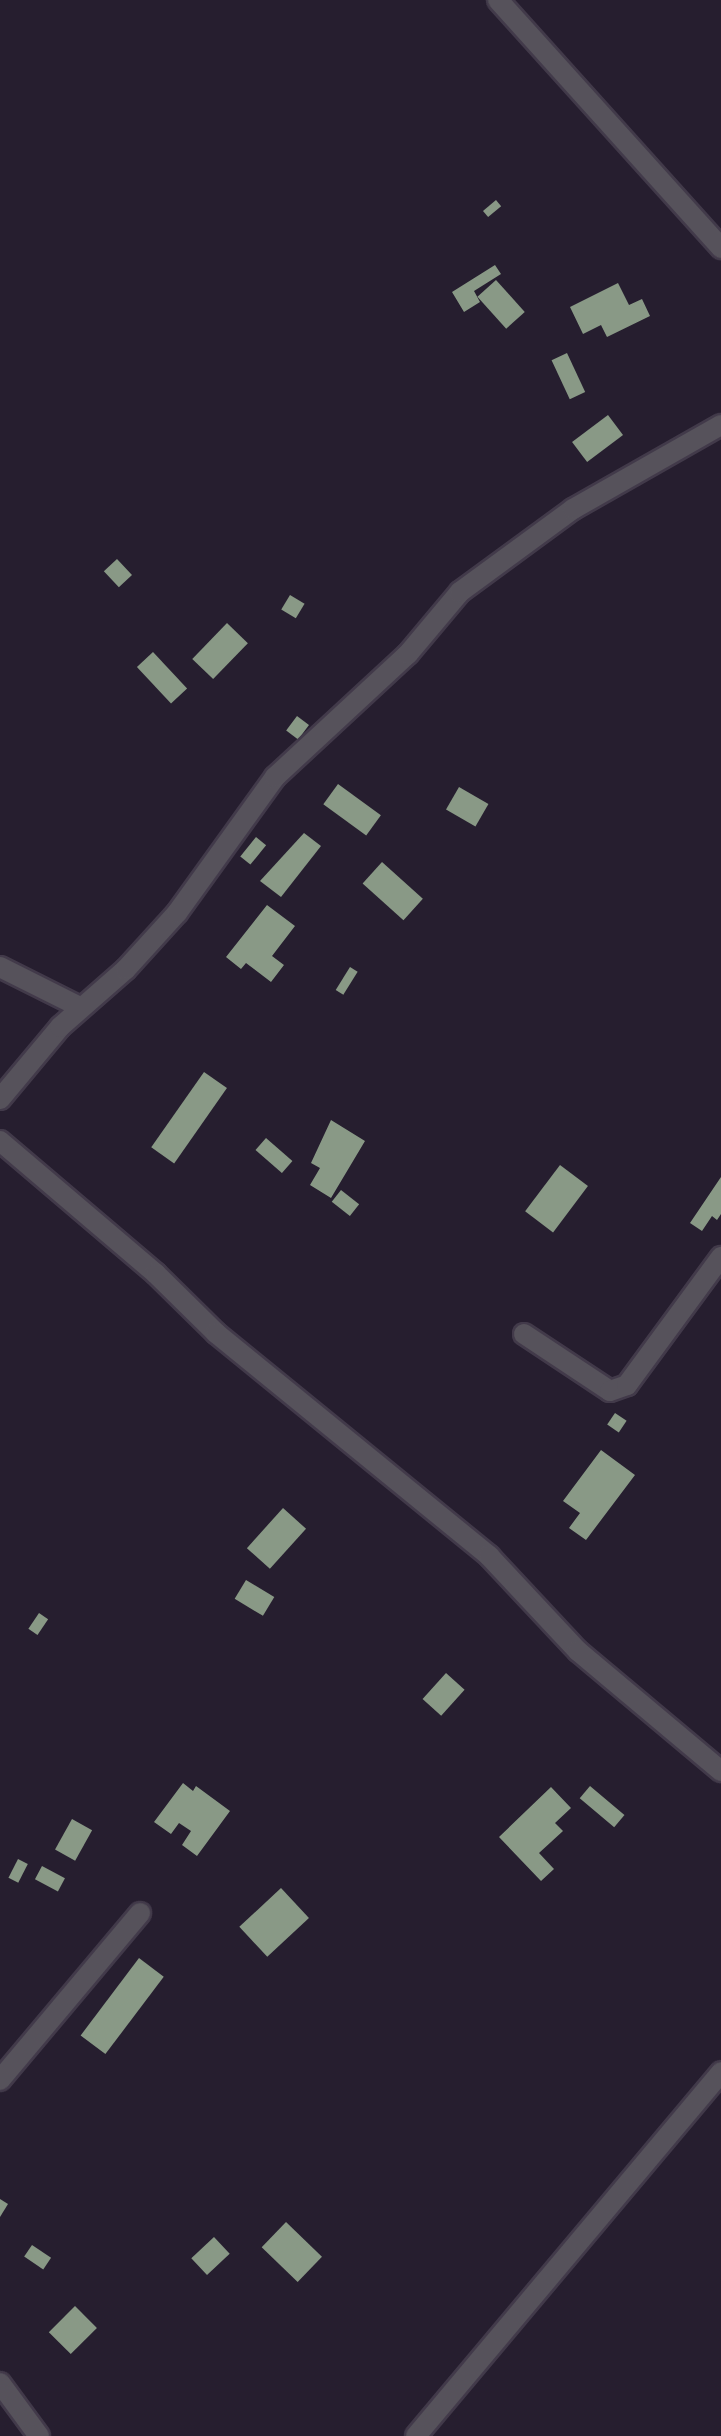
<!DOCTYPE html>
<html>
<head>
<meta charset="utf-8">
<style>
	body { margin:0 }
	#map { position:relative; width:721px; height:2436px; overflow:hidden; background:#261e2f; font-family:"Source Serif 4",serif }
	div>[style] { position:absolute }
	.building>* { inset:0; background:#899986; transform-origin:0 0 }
	.roads { filter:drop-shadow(2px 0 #423a4a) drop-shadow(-2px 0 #423a4a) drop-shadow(0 2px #423a4a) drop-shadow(0 -2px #423a4a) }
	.minor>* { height:20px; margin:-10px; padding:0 10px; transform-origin:10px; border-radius:10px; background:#56525b }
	span { translate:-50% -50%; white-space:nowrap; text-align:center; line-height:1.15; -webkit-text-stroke:8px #1d1525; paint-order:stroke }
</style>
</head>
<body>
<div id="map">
	<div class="building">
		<i style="left:496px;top:200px;width:8px;height:17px;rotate:50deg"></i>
		<i style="clip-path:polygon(495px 265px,501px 274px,474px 291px,480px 302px,464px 312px,452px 292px)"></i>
		<i style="left:496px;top:280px;width:43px;height:25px;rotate:48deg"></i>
		<i style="clip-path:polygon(618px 283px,629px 305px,642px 299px,650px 316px,607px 337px,601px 325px,583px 334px,570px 307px)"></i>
		<i style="left:567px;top:353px;width:43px;height:17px;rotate:65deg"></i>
		<i style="left:608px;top:415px;width:25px;height:45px;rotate:53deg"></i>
		<i style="left:117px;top:559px;width:22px;height:18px;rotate:47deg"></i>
		<i style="left:290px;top:595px;width:17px;height:17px;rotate:31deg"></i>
		<i style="left:227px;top:623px;width:29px;height:50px;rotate:44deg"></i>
		<i style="left:153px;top:652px;width:50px;height:22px;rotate:47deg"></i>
		<i style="left:297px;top:716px;width:15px;height:18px;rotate:37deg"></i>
		<i style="left:338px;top:784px;width:53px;height:25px;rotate:36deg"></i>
		<i style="left:459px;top:787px;width:34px;height:26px;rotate:30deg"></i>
		<i style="clip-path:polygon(304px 833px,321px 846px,281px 897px,260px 881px)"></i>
		<i style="left:256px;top:837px;width:13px;height:25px;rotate:39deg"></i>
		<i style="left:382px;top:862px;width:55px;height:29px;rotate:42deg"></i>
		<i style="clip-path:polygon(267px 905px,295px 926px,272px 956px,284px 965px,271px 982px,246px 963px,241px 969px,226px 957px)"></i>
		<i style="left:350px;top:967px;width:9px;height:27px;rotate:32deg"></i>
		<i style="left:204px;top:1072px;width:28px;height:92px;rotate:35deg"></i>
		<i style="clip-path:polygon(331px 1120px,365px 1141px,331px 1198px,310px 1185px,320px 1168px,311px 1163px)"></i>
		<i style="left:266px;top:1138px;width:35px;height:16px;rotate:41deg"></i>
		<i style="left:560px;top:1165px;width:35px;height:58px;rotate:37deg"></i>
		<i style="clip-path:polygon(721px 1177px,721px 1214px,717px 1220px,712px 1216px,702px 1231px,690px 1223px)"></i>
		<i style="left:341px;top:1190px;width:23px;height:15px;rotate:38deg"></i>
		<i style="left:615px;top:1413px;width:14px;height:14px;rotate:34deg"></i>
		<i style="clip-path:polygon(601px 1450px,635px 1475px,586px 1540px,569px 1528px,580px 1513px,563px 1501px)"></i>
		<i style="left:283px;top:1508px;width:31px;height:54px;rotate:42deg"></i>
		<i style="left:246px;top:1580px;width:33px;height:22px;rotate:31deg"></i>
		<i style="left:39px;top:1613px;width:11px;height:19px;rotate:34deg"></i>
		<i style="left:446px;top:1673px;width:25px;height:35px;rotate:42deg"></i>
		<i style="clip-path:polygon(183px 1783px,193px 1791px,196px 1786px,230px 1811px,197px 1856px,182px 1845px,191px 1831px,179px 1823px,171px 1834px,154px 1822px)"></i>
		<i style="left:590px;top:1786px;width:45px;height:16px;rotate:40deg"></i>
		<i style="clip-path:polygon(551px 1787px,571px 1808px,555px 1823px,563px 1831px,539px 1853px,554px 1869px,541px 1881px,499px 1837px)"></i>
		<i style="left:72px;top:1819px;width:23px;height:35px;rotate:29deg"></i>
		<i style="left:18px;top:1859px;width:11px;height:21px;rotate:27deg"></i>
		<i style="left:42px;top:1866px;width:26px;height:15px;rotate:28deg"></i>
		<i style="left:281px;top:1888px;width:41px;height:57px;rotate:47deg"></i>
		<i style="left:139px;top:1958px;width:31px;height:97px;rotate:37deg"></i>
		<i style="clip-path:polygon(0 2199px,8px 2204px,0 2217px)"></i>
		<i style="left:286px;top:2222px;width:50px;height:35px;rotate:44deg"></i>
		<i style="left:214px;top:2237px;width:23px;height:31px;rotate:47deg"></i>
		<i style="left:32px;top:2245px;width:23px;height:14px;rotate:34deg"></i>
		<i style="left:75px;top:2306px;width:31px;height:37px;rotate:45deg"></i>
	</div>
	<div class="roads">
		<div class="minor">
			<i style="left:498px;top:0;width:334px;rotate:48deg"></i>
			<i style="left:0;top:967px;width:89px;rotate:26.6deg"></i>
			<i style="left:0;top:1099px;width:94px;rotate:-50.2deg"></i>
			<i style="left:60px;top:1027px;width:88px;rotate:-41.3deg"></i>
			<i style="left:126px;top:969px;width:76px;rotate:-47.7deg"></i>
			<i style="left:177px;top:913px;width:168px;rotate:-54.2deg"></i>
			<i style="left:275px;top:777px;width:181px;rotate:-42.8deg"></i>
			<i style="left:408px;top:654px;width:81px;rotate:-50deg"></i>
			<i style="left:460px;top:592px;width:140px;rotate:-36.3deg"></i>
			<i style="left:573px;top:509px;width:170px;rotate:-29.6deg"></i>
			<i style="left:0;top:1141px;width:205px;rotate:40.4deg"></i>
			<i style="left:156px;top:1274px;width:84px;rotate:44.5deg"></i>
			<i style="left:216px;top:1333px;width:353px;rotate:39.2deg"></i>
			<i style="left:489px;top:1556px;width:130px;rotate:46.9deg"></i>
			<i style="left:578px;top:1651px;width:187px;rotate:40deg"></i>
			<i style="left:524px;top:1334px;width:103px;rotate:33.5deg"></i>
			<i style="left:610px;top:1391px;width:18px;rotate:-19deg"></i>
			<i style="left:627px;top:1385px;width:159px;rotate:-53.7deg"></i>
			<i style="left:0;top:2080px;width:218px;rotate:-50deg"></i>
			<i style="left:0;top:2383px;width:66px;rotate:53.7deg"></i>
			<i style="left:416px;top:2436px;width:475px;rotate:-50deg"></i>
		</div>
	</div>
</div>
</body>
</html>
